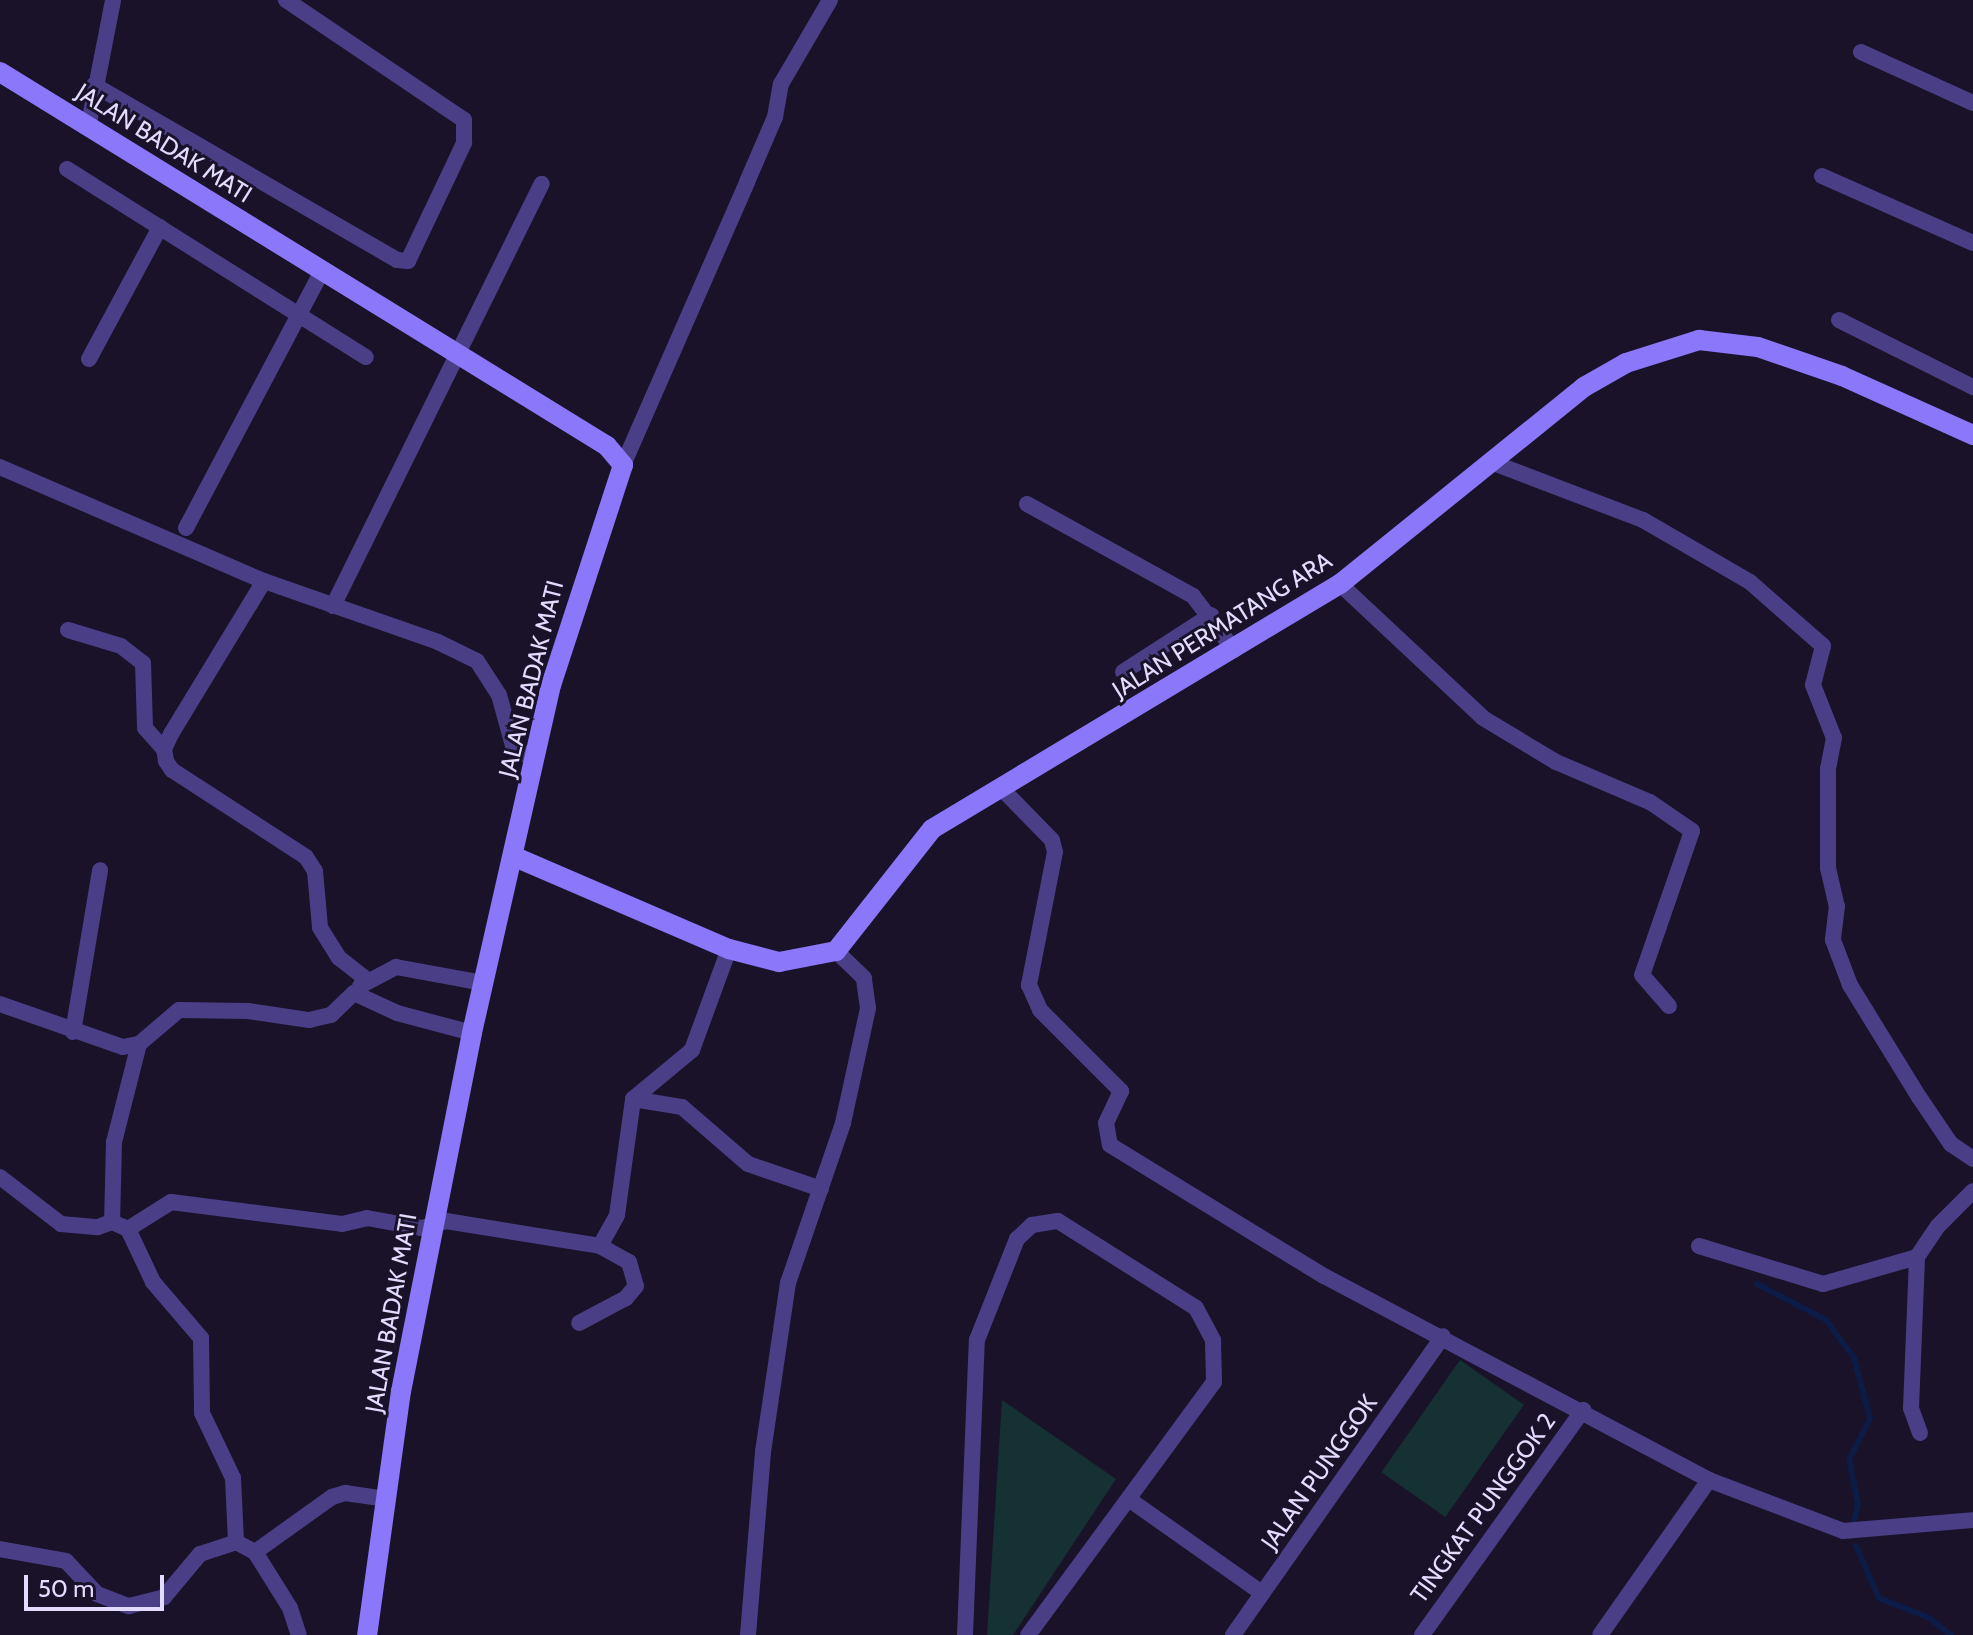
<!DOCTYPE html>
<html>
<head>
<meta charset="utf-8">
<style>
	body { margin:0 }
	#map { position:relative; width:1973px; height:1635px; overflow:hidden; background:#191229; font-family:Cabin,sans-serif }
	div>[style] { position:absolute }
	.green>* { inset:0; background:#153133; transform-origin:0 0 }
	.stream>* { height:6px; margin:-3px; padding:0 3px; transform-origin:3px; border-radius:3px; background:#0d1b47 }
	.street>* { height:16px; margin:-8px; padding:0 8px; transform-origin:8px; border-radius:8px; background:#4a3f86 }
	.secondary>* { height:20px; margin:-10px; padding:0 10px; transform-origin:10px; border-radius:10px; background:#8a77f9 }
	span { translate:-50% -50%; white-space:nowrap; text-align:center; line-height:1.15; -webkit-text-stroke:6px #191229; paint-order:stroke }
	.street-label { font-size:24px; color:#e4dcfe }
	.scale { position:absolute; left:24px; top:1575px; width:140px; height:36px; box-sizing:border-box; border:4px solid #e4dcfe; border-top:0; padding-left:10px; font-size:24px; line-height:28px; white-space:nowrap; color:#e4dcfe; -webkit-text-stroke:6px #191229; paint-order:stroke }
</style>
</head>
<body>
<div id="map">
	<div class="green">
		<i style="left:1460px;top:1360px;width:78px;height:137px;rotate:35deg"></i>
		<i style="clip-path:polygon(1002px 1400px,1116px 1479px,1013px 1635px,987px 1635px)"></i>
	</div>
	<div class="stream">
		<i style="left:1757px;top:1284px;width:78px;rotate:27.6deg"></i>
		<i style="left:1826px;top:1320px;width:47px;rotate:53.6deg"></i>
		<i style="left:1854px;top:1358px;width:62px;rotate:75.1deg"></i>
		<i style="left:1870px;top:1418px;width:47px;rotate:116.6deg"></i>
		<i style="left:1849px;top:1460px;width:45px;rotate:78.4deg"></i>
		<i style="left:1858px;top:1504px;width:18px;rotate:103deg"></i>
		<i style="left:1856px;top:1546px;width:57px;rotate:66.1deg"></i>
		<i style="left:1879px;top:1598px;width:54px;rotate:21.8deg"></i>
		<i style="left:1929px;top:1618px;width:28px;rotate:38deg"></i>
	</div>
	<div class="street">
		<i style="left:1861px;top:52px;width:123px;rotate:24.5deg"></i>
		<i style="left:94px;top:85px;width:350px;rotate:30deg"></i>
		<i style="left:397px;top:260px;width:11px;rotate:5deg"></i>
		<i style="left:408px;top:261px;width:131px;rotate:-64.6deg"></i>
		<i style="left:464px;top:143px;width:23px;rotate:-90deg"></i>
		<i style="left:464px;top:120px;width:215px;rotate:-146deg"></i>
		<i style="left:88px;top:128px;width:130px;rotate:-78.9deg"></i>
		<i style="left:67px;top:169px;width:353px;rotate:32.2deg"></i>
		<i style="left:1822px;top:176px;width:165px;rotate:23.9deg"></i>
		<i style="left:1839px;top:320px;width:150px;rotate:26.6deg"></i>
		<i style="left:89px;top:359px;width:150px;rotate:-61.7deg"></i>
		<i style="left:1491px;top:462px;width:163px;rotate:20.9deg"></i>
		<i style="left:1643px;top:520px;width:124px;rotate:30.1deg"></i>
		<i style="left:1750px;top:582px;width:97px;rotate:41.2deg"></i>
		<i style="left:1823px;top:646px;width:40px;rotate:104.4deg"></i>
		<i style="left:1813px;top:685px;width:57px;rotate:68.4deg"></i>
		<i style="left:1834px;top:738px;width:32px;rotate:101deg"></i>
		<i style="left:1828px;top:769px;width:99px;rotate:90deg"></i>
		<i style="left:1828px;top:868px;width:39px;rotate:77deg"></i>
		<i style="left:1837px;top:906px;width:34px;rotate:97deg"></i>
		<i style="left:1833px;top:940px;width:48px;rotate:69.3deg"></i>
		<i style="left:1850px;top:985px;width:132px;rotate:58.4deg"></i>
		<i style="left:1919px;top:1097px;width:57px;rotate:55.8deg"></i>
		<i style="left:1951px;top:1144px;width:27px;rotate:34deg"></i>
		<i style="left:623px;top:465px;width:309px;rotate:-66.3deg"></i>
		<i style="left:747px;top:182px;width:71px;rotate:-66.7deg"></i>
		<i style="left:775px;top:117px;width:34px;rotate:-80deg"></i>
		<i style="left:781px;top:84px;width:97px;rotate:-59.7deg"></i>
		<i style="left:0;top:467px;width:288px;rotate:23.4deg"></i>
		<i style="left:1027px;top:504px;width:190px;rotate:29deg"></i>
		<i style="left:1193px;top:596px;width:68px;rotate:52.8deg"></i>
		<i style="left:186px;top:528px;width:291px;rotate:-62.1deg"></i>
		<i style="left:1340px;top:584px;width:196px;rotate:43.1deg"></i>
		<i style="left:1483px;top:718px;width:85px;rotate:31.1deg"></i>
		<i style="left:1556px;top:762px;width:102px;rotate:23.1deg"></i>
		<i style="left:1650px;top:802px;width:51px;rotate:34.6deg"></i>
		<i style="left:1692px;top:831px;width:152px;rotate:109.1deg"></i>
		<i style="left:1642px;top:975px;width:41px;rotate:48.9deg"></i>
		<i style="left:333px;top:606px;width:471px;rotate:-63.7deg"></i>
		<i style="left:68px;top:630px;width:55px;rotate:16.8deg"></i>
		<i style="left:121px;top:646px;width:28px;rotate:38deg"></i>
		<i style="left:143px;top:663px;width:65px;rotate:88.2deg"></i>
		<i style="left:145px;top:728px;width:28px;rotate:48deg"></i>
		<i style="left:1123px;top:672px;width:105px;rotate:-32.9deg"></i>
		<i style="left:1002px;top:789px;width:71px;rotate:45.6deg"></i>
		<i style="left:1052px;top:840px;width:12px;rotate:76deg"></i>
		<i style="left:1055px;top:852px;width:136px;rotate:101.1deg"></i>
		<i style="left:1029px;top:985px;width:27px;rotate:66deg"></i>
		<i style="left:1040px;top:1010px;width:115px;rotate:45deg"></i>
		<i style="left:1121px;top:1091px;width:35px;rotate:115deg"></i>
		<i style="left:1106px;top:1123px;width:22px;rotate:80deg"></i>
		<i style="left:1110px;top:1145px;width:251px;rotate:31.5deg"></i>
		<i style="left:1324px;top:1276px;width:436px;rotate:27.9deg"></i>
		<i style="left:1709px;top:1480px;width:189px;rotate:125.1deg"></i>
		<i style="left:366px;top:979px;width:34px;rotate:-142deg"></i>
		<i style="left:339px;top:958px;width:36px;rotate:-122deg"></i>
		<i style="left:320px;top:927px;width:56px;rotate:-95.1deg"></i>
		<i style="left:315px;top:871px;width:17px;rotate:-123deg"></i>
		<i style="left:306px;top:857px;width:160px;rotate:-147deg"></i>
		<i style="left:172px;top:770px;width:11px;rotate:-124deg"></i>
		<i style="left:166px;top:761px;width:12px;rotate:-99deg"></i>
		<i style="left:164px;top:749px;width:17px;rotate:-65deg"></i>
		<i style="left:171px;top:734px;width:179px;rotate:-58.7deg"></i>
		<i style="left:264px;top:581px;width:184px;rotate:19.3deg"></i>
		<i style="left:438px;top:642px;width:43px;rotate:26deg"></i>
		<i style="left:477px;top:661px;width:40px;rotate:57.1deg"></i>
		<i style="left:499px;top:695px;width:53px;rotate:74.6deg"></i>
		<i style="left:513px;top:746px;width:27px;rotate:34deg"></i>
		<i style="left:360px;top:986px;width:41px;rotate:-27.8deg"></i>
		<i style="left:396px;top:967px;width:88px;rotate:10.4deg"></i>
		<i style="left:0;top:1004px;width:130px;rotate:19.3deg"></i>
		<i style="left:123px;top:1047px;width:16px;rotate:-11deg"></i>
		<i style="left:139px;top:1044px;width:52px;rotate:-40.4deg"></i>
		<i style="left:179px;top:1010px;width:69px;rotate:0.8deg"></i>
		<i style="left:248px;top:1011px;width:62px;rotate:8.4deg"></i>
		<i style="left:309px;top:1020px;width:23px;rotate:-13deg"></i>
		<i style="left:331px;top:1015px;width:32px;rotate:-44deg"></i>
		<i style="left:354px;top:993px;width:47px;rotate:24.9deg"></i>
		<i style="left:397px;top:1013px;width:78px;rotate:14.9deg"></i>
		<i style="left:73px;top:1032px;width:164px;rotate:-80.5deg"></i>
		<i style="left:139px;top:1044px;width:101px;rotate:104.3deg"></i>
		<i style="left:114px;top:1142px;width:80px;rotate:91.4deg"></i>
		<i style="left:112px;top:1222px;width:17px;rotate:24deg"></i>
		<i style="left:128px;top:1229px;width:59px;rotate:64.7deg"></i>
		<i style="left:153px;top:1282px;width:74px;rotate:49.4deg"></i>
		<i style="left:201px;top:1338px;width:75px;rotate:89.2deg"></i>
		<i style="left:202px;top:1413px;width:72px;rotate:64.5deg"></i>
		<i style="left:233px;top:1478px;width:64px;rotate:87.3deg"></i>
		<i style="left:633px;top:1099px;width:50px;rotate:9.3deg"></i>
		<i style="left:682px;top:1107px;width:87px;rotate:40.8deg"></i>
		<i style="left:748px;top:1164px;width:77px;rotate:18.9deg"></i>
		<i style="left:0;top:1177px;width:77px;rotate:37.6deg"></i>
		<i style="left:61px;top:1224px;width:37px;rotate:5deg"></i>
		<i style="left:98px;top:1227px;width:15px;rotate:-20deg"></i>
		<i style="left:128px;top:1229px;width:51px;rotate:-32.1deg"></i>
		<i style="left:171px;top:1202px;width:172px;rotate:7.3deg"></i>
		<i style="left:342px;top:1224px;width:26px;rotate:-13deg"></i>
		<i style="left:367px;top:1218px;width:56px;rotate:10.3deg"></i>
		<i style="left:422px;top:1228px;width:25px;rotate:-16deg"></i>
		<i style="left:446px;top:1221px;width:156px;rotate:9.2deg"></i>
		<i style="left:600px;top:1246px;width:33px;rotate:29deg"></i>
		<i style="left:629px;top:1262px;width:25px;rotate:74deg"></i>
		<i style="left:636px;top:1286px;width:16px;rotate:130deg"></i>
		<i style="left:626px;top:1298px;width:53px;rotate:152deg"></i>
		<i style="left:600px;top:1246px;width:35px;rotate:-61deg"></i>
		<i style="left:617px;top:1215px;width:117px;rotate:-82.1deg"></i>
		<i style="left:633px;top:1099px;width:77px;rotate:-39.7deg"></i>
		<i style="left:692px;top:1050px;width:108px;rotate:-69.9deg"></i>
		<i style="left:1699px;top:1246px;width:130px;rotate:17deg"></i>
		<i style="left:1823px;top:1284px;width:98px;rotate:-16deg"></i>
		<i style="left:1920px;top:1433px;width:27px;rotate:-110deg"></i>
		<i style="left:1911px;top:1408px;width:151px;rotate:-87.7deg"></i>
		<i style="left:1917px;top:1257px;width:37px;rotate:-56deg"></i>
		<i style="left:1938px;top:1226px;width:49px;rotate:-45deg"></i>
		<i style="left:1709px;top:1480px;width:143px;rotate:20.8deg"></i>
		<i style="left:1843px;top:1531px;width:130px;rotate:-4.8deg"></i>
		<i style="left:1130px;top:1500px;width:161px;rotate:35.2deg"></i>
		<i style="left:0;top:1549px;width:67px;rotate:10.3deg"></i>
		<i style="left:66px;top:1561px;width:45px;rotate:46.8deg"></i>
		<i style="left:97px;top:1594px;width:34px;rotate:21deg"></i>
		<i style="left:129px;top:1606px;width:36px;rotate:-14deg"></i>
		<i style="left:164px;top:1597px;width:56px;rotate:-50.1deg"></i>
		<i style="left:200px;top:1554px;width:38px;rotate:-18deg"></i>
		<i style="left:236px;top:1542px;width:21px;rotate:28deg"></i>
		<i style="left:255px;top:1552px;width:66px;rotate:58deg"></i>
		<i style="left:290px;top:1608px;width:28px;rotate:72deg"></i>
		<i style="left:255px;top:1552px;width:95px;rotate:-35.5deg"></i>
		<i style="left:332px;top:1497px;width:14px;rotate:-17deg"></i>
		<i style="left:345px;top:1493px;width:41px;rotate:8.3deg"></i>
		<i style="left:748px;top:1635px;width:184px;rotate:-85.3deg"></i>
		<i style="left:763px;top:1452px;width:171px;rotate:-81.6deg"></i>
		<i style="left:788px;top:1283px;width:169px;rotate:-71deg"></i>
		<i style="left:843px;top:1123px;width:118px;rotate:-77.7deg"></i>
		<i style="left:868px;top:1008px;width:30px;rotate:-98deg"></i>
		<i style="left:864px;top:978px;width:39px;rotate:-136deg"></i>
		<i style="left:965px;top:1635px;width:295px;rotate:-87.7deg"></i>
		<i style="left:977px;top:1340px;width:109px;rotate:-68.4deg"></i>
		<i style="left:1017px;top:1239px;width:21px;rotate:-43deg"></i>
		<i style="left:1032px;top:1225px;width:26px;rotate:-9deg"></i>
		<i style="left:1058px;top:1221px;width:163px;rotate:32.2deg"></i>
		<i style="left:1196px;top:1308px;width:36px;rotate:62deg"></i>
		<i style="left:1213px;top:1340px;width:42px;rotate:88.6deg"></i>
		<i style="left:1214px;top:1382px;width:314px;rotate:126.3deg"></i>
		<i style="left:1233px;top:1635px;width:365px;rotate:-54.9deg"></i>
		<i style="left:1422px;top:1635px;width:277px;rotate:-54.4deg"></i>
	</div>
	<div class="secondary">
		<i style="left:0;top:72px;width:713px;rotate:31.64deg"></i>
		<i style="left:607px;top:446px;width:25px;rotate:50deg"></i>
		<i style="left:623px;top:465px;width:231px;rotate:108.1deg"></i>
		<i style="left:551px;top:685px;width:357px;rotate:102.8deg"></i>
		<i style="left:472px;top:1033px;width:365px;rotate:101.2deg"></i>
		<i style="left:401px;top:1391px;width:246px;rotate:97.9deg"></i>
		<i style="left:515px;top:857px;width:233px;rotate:23.3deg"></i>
		<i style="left:729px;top:949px;width:52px;rotate:14.6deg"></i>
		<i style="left:779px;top:962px;width:58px;rotate:-10.9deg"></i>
		<i style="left:836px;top:951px;width:155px;rotate:-51.8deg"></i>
		<i style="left:932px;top:829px;width:476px;rotate:-31deg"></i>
		<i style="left:1340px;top:584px;width:314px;rotate:-38.9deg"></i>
		<i style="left:1584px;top:387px;width:48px;rotate:-29.7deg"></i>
		<i style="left:1626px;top:363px;width:77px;rotate:-17.5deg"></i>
		<i style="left:1699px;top:340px;width:59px;rotate:6.8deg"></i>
		<i style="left:1758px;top:347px;width:89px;rotate:19deg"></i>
		<i style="left:1842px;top:376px;width:144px;rotate:24.2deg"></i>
	</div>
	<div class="street-label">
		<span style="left:164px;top:143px;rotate:32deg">JALAN BADAK MATI</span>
		<span style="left:1222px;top:625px;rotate:-32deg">JALAN PERMATANG ARA</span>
		<span style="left:531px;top:679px;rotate:-76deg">JALAN BADAK MATI</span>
		<span style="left:391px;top:1313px;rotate:-80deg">JALAN BADAK MATI</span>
		<span style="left:1319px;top:1472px;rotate:-55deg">JALAN PUNGGOK</span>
		<span style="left:1483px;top:1508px;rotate:-54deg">TINGKAT PUNGGOK 2</span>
	</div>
	<div class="scale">50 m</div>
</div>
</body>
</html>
